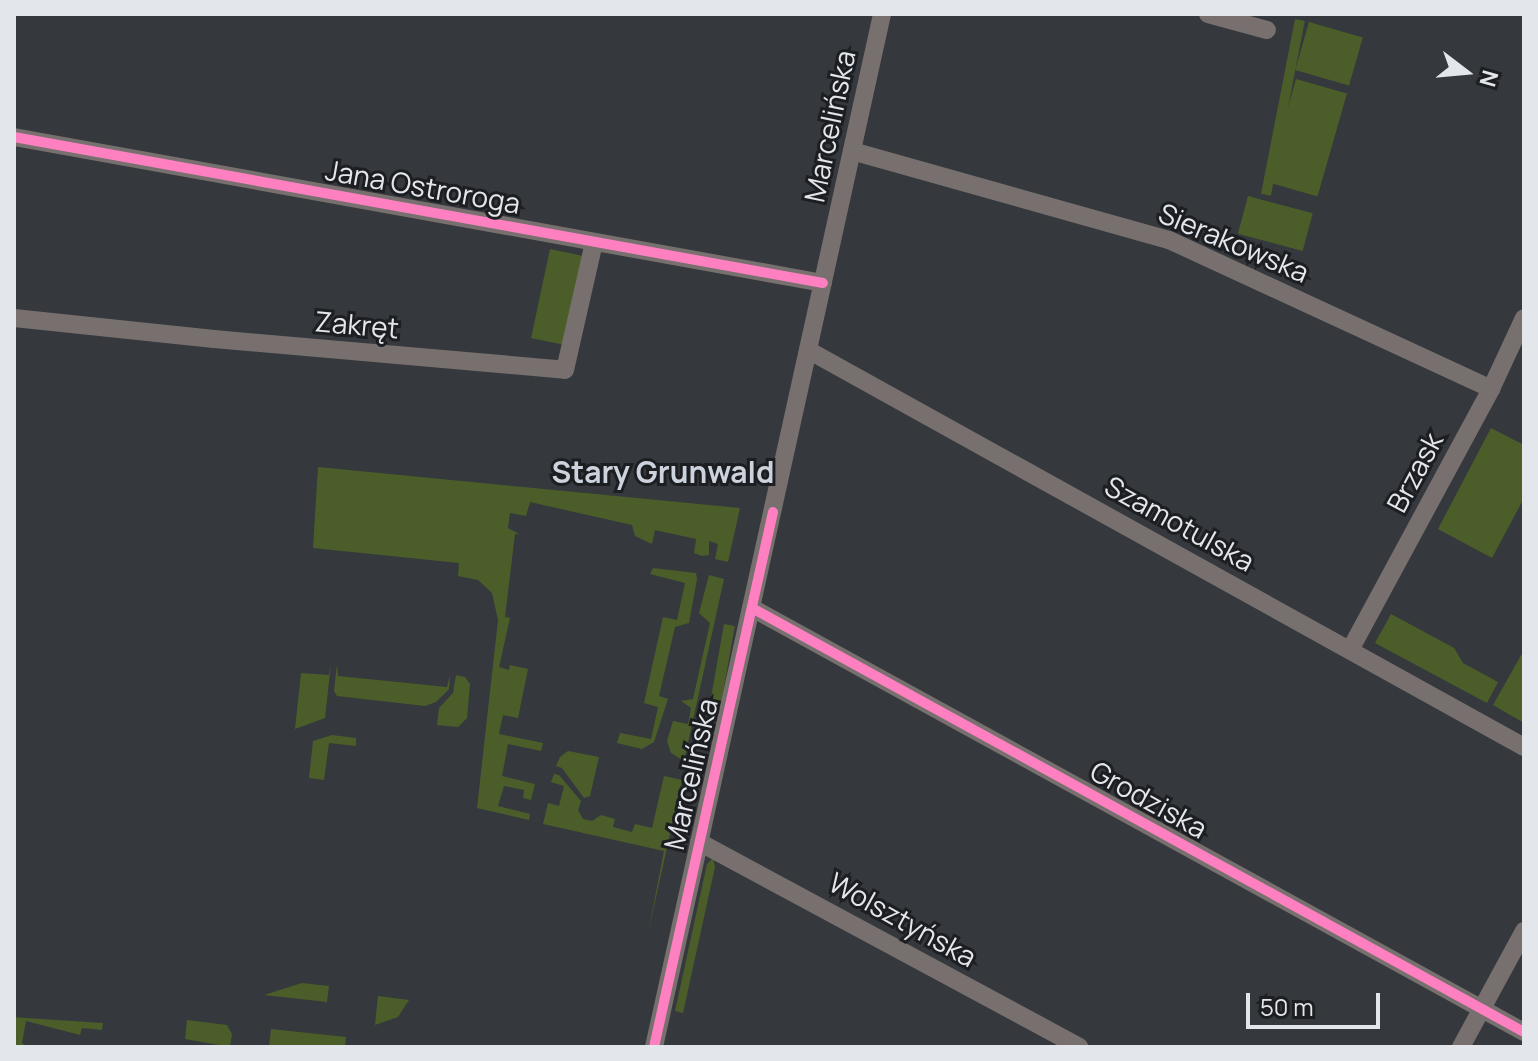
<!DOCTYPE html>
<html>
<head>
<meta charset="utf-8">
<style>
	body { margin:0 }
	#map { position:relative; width:1538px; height:1061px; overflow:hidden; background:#35383c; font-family:Manrope,sans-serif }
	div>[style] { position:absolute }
	.green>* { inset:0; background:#4b5e2a; transform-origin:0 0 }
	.minor>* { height:18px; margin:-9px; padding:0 9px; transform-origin:9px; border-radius:9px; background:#77706f }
	.cycleway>* { height:10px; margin:-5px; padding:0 5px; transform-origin:5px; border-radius:5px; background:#ff80c0 }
	span { translate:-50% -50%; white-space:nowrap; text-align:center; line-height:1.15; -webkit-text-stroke:6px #1c1e22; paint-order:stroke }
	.street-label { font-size:28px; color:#e3e7ec }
	.neighbourhood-label { font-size:30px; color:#ccd3dd; font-weight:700 }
	.frame { position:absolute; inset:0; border:16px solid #e3e7ec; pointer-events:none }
	.north { position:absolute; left:1426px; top:32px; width:80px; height:80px; -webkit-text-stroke:6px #1c1e22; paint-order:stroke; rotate:106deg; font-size:22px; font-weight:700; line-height:32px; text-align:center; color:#e3e7ec }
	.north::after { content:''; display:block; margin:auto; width:28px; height:36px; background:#e3e7ec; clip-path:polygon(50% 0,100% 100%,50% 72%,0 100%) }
	.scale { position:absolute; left:1246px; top:993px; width:134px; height:36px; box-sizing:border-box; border:4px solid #e3e7ec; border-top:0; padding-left:10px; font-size:24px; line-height:28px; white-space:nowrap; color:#e3e7ec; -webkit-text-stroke:6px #1c1e22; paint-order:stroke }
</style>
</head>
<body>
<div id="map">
	<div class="green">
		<i style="left:1295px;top:19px;width:10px;height:178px;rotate:11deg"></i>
		<i style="left:1309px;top:22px;width:56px;height:50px;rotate:16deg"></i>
		<i style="left:1296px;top:79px;width:53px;height:107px;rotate:16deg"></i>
		<i style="left:1248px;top:196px;width:67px;height:39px;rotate:15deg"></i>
		<i style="left:550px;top:249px;width:33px;height:91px;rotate:12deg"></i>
		<i style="clip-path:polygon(1491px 428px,1524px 445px,1524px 498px,1492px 558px,1438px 529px)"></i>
		<i style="clip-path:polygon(318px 467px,513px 486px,740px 508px,728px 562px,715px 559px,718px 544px,709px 541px,709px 555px,702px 556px,694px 553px,696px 539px,655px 530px,652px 544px,635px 536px,632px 525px,530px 502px,526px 516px,510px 513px,508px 528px,519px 534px,515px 534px,505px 617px,510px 618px,499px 667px,509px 670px,510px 665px,528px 669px,518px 718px,503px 715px,499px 734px,543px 743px,541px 751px,508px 744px,502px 776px,535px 784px,531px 800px,523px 798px,524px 790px,504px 786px,498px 806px,530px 814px,529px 820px,477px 808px,498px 620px,492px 593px,478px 580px,458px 576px,459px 563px,313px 548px)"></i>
		<i style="clip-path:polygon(653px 568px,696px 573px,697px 579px,689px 623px,675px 627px,659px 696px,668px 699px,654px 742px,642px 749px,617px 743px,620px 733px,651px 739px,658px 707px,644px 703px,663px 617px,677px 620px,685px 583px,650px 574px)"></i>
		<i style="clip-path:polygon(709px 575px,724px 579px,684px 761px,671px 753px,667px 741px,673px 721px,688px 724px,691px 708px,681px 701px,693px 699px,710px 623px,699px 613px)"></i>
		<i style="clip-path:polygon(1391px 614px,1454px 648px,1463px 663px,1498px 682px,1487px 703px,1375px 643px)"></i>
		<i style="left:724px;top:624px;width:11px;height:84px;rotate:10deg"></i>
		<i style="clip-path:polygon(1524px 650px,1524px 723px,1493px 705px)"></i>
		<i style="clip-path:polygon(331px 663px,325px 718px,295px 729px,301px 673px,329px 675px)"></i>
		<i style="clip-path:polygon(337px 664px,338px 676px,447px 687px,450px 675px,449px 689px,436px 702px,425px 706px,337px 696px,334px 691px)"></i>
		<i style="clip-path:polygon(456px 675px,465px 677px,470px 684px,467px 718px,458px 727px,437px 725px,439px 708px,453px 693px)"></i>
		<i style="clip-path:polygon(332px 735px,356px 738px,356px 746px,329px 743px,324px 780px,309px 778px,313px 741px)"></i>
		<i style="clip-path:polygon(568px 751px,599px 757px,590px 796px,584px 798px,562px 768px,556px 766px,560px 757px)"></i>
		<i style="clip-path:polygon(554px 774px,559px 775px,581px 801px,578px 810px,583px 819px,592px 821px,601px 815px,615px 819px,613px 827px,632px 832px,635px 824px,652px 828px,664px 776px,682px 780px,648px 933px,664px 851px,543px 824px,548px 803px,559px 806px,564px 786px,551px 782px)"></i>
		<i style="clip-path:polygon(713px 858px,715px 867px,683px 1013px,675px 1011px,707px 864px)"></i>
		<i style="clip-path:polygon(302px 983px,329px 986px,327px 1002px,264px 995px)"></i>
		<i style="clip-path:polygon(378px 996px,409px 1000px,398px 1017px,375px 1025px)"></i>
		<i style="clip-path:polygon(14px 1017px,26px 1018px,103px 1023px,102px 1030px,82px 1028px,80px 1035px,26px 1021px,22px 1043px,27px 1047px,14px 1047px)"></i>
		<i style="clip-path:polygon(187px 1020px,227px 1025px,232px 1034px,230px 1047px,185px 1039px)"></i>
		<i style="clip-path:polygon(271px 1029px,346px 1037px,345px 1047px,269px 1047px)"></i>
	</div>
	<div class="minor">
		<i style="left:1208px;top:14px;width:61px;rotate:15.2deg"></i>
		<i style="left:14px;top:137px;width:822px;rotate:10.23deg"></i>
		<i style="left:852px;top:151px;width:329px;rotate:15.7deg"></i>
		<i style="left:1169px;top:240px;width:355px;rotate:24.8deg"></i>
		<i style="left:14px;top:318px;width:201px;rotate:6deg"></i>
		<i style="left:214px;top:339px;width:352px;rotate:5deg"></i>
		<i style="left:565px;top:370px;width:131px;rotate:-77.2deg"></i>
		<i style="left:808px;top:350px;width:819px;rotate:29.01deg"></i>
		<i style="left:752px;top:608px;width:881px;rotate:28.78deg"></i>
		<i style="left:1350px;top:650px;width:297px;rotate:-61.6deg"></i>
		<i style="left:1491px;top:389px;width:78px;rotate:-65.1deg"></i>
		<i style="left:699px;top:842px;width:432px;rotate:28.3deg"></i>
		<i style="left:654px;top:1047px;width:1058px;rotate:-77.55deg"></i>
		<i style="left:1461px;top:1047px;width:132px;rotate:-61.5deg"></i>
	</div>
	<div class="cycleway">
		<i style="left:14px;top:137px;width:822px;rotate:10.23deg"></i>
		<i style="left:752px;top:608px;width:881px;rotate:28.78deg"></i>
		<i style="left:654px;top:1047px;width:548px;rotate:-77.46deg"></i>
	</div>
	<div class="street-label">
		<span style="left:829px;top:126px;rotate:-78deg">Marcelińska</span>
		<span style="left:423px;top:186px;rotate:10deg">Jana Ostroroga</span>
		<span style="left:1234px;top:242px;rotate:23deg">Sierakowska</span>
		<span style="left:357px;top:324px;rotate:5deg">Zakręt</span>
		<span style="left:1414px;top:472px;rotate:-62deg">Brzask</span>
		<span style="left:1180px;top:523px;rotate:29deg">Szamotulska</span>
		<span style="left:690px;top:774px;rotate:-77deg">Marcelińska</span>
		<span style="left:1149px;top:799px;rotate:29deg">Grodziska</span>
		<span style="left:903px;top:919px;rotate:29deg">Wolsztyńska</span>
	</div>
	<div class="neighbourhood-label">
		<span style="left:663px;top:472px">Stary Grunwald</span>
	</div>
	<div class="frame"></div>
	<div class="north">N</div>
	<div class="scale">50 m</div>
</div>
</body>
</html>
